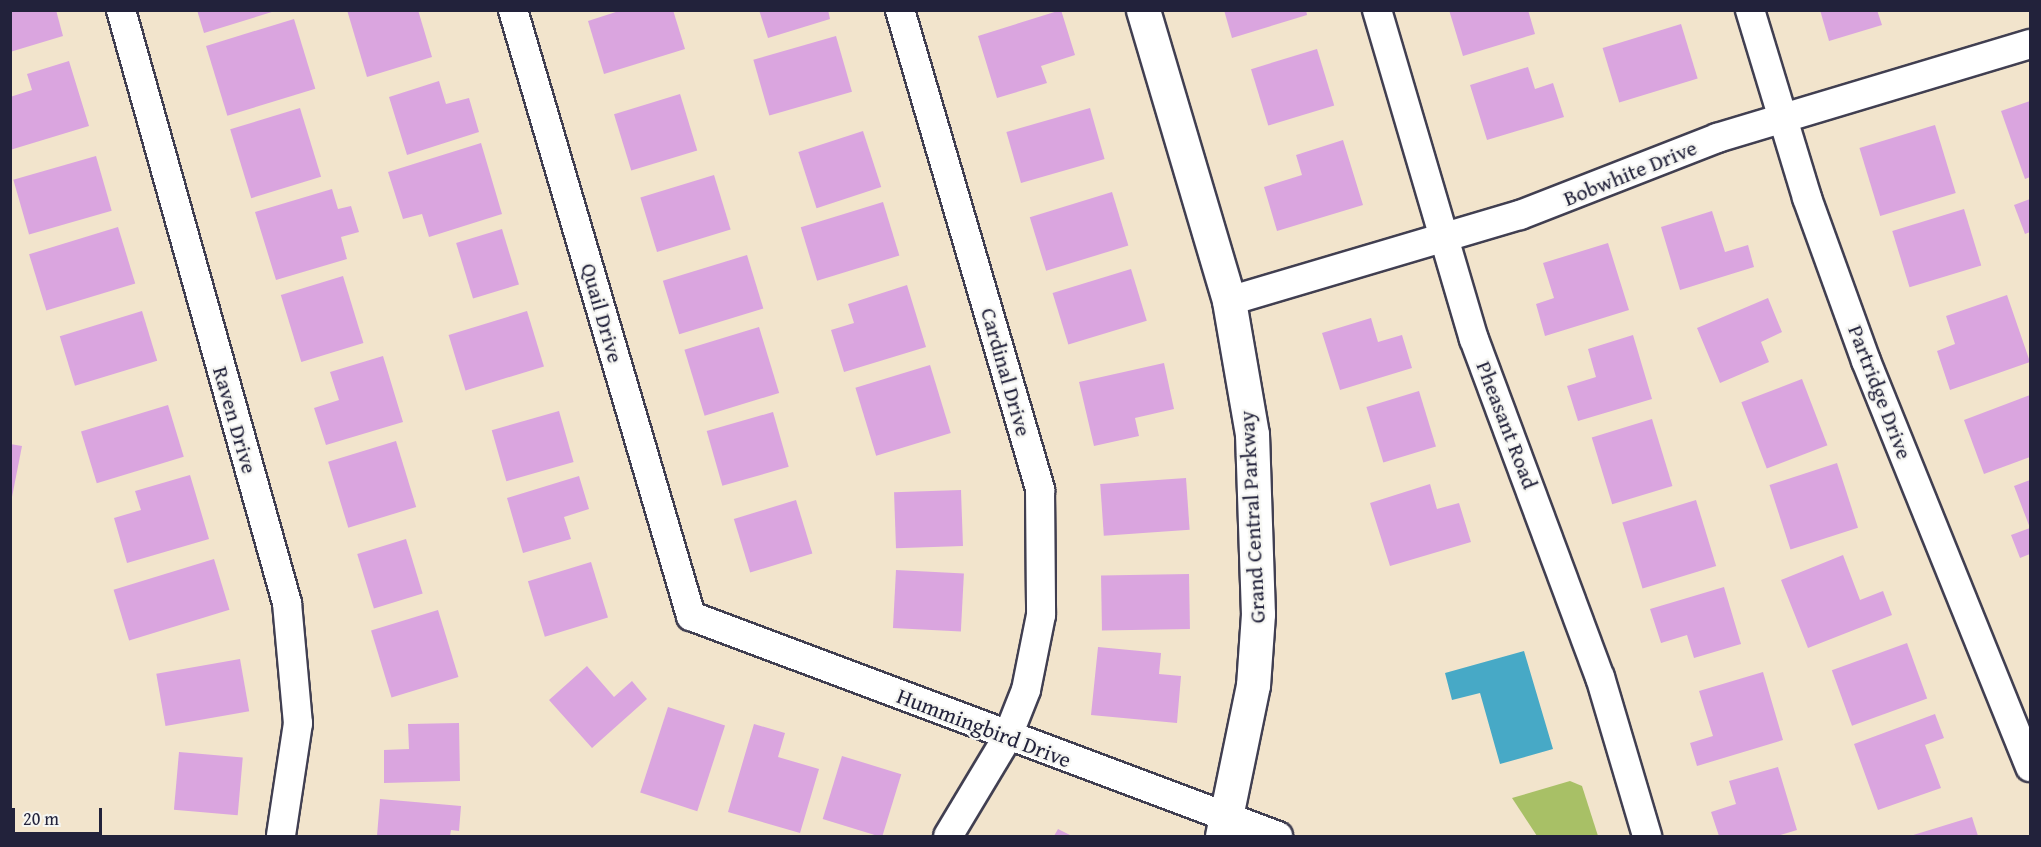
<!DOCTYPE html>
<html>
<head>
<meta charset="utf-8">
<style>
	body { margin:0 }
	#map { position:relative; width:2041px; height:847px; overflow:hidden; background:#f2e4cc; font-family:"Gentium Book Plus",serif }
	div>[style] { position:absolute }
	.green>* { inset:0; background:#a8c066 }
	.water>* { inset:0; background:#47a9c6 }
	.building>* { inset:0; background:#daa5df; transform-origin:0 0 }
	.roads { filter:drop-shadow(2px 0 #413f51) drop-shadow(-2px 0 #413f51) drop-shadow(0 2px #413f51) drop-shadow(0 -2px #413f51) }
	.minor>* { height:28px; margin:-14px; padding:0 14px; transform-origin:14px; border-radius:14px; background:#fff }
	.tertiary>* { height:33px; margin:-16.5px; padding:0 16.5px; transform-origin:16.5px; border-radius:16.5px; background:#fff }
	span { translate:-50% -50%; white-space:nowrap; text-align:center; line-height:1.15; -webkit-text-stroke:4.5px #f6f6f2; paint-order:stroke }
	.street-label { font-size:22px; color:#22223b }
	.frame { position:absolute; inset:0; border:12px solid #22223b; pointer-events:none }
	.scale { position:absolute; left:12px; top:808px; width:90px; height:27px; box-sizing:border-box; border:3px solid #22223b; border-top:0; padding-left:8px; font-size:18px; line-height:21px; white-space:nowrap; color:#22223b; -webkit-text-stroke:4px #f6f6f2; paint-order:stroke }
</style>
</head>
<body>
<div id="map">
	<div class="green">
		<i style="clip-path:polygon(1570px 781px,1582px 786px,1598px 836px,1537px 836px,1512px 798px)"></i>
	</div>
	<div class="water">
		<i style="clip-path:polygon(1524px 651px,1553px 749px,1500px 764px,1480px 693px,1452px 700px,1445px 673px)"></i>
	</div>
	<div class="building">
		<i style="clip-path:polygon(10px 10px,56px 10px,63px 36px,10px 52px)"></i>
		<i style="clip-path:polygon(197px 10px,275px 10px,275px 11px,204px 33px)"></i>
		<i style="clip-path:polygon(347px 10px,418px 10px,432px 57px,367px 77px)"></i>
		<i style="clip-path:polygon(622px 10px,673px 10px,685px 49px,604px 74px,588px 21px)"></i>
		<i style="clip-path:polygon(759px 10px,828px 10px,830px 19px,768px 38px)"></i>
		<i style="clip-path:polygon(1061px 10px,1075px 55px,1041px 66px,1047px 83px,997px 98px,978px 36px)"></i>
		<i style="clip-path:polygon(1224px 10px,1306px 10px,1307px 15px,1232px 38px)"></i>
		<i style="clip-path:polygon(1449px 10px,1528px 10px,1535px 34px,1463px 56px)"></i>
		<i style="clip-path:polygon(1820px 10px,1877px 10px,1882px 25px,1829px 41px)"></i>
		<i style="left:294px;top:19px;width:73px;height:92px;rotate:73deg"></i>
		<i style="left:1681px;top:24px;width:57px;height:82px;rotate:73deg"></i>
		<i style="left:836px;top:36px;width:58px;height:86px;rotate:74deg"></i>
		<i style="left:1317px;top:49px;width:59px;height:69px;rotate:73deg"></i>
		<i style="clip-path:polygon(69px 61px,89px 126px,10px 150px,10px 97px,32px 90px,27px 74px)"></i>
		<i style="clip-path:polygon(1528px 67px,1535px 89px,1553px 83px,1564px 117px,1487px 140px,1470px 85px)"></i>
		<i style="clip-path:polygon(439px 81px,446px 104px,469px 98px,479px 132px,407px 155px,389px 97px)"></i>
		<i style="left:680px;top:94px;width:59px;height:69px;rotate:73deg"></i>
		<i style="clip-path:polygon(2030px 101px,2030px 177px,2025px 179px,2001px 111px)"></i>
		<i style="left:300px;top:108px;width:72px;height:73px;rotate:73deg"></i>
		<i style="left:1090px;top:108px;width:53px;height:87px;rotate:74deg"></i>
		<i style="left:1935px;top:125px;width:71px;height:79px;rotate:73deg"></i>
		<i style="left:863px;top:131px;width:59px;height:68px;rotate:72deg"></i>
		<i style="clip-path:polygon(1343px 140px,1363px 205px,1277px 231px,1264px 187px,1302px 175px,1296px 155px)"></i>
		<i style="clip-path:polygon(481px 143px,502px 214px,429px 237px,422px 214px,403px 219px,388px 172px)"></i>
		<i style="left:96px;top:156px;width:57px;height:86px;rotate:74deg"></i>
		<i style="left:714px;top:175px;width:57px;height:77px;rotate:73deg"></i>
		<i style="clip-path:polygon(332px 189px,338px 209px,351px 206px,359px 232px,341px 237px,347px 259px,276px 280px,255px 212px)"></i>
		<i style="left:1112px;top:192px;width:56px;height:86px;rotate:73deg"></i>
		<i style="clip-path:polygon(2030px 199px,2030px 232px,2025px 234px,2014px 205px)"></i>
		<i style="left:883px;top:202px;width:56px;height:86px;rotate:73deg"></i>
		<i style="left:1964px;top:209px;width:59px;height:75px;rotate:73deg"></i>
		<i style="clip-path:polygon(1712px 211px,1725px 252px,1748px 245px,1754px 267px,1680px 290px,1661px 227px)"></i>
		<i style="left:118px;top:227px;width:59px;height:93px;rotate:73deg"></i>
		<i style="left:502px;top:229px;width:58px;height:48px;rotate:73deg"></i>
		<i style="clip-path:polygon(1608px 243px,1629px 310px,1545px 336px,1536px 304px,1554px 298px,1543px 263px)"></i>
		<i style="left:747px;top:255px;width:56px;height:88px;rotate:73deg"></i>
		<i style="left:1131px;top:269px;width:54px;height:82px;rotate:73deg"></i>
		<i style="left:343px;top:276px;width:70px;height:65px;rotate:73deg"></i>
		<i style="clip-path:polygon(907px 285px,926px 347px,844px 372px,831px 330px,854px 323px,848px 304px)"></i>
		<i style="clip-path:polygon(2007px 295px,2030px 362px,1950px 390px,1937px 351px,1955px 344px,1946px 316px)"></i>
		<i style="clip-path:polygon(1768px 298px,1782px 332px,1761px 342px,1769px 362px,1720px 383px,1697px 328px)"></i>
		<i style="left:142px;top:311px;width:52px;height:86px;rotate:73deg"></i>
		<i style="left:527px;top:311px;width:58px;height:82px;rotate:73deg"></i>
		<i style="clip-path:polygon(1371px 318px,1378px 342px,1402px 335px,1412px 368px,1340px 390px,1322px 333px)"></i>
		<i style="left:759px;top:327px;width:69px;height:78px;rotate:73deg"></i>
		<i style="clip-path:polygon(1633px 335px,1652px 399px,1578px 421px,1567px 386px,1596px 377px,1588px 349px)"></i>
		<i style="clip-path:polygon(383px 356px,403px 422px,326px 445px,314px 408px,339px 400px,330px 372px)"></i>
		<i style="clip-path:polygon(1164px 363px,1174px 409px,1135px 418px,1139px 436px,1094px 446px,1079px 382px)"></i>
		<i style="left:930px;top:365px;width:71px;height:78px;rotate:73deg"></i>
		<i style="left:1802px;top:379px;width:71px;height:65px;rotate:69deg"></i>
		<i style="left:1419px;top:391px;width:58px;height:55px;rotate:73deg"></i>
		<i style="clip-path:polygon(2030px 395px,2030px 457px,1984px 474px,1964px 420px)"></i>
		<i style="left:168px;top:405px;width:54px;height:91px;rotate:73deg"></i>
		<i style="left:559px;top:411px;width:53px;height:70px;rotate:74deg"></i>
		<i style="left:773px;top:412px;width:57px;height:69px;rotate:74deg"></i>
		<i style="left:1652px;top:419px;width:70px;height:63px;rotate:73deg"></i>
		<i style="left:396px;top:441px;width:69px;height:71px;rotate:73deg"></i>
		<i style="clip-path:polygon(10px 444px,22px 446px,12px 497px,10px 496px)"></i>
		<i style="left:1837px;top:463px;width:68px;height:71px;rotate:72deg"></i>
		<i style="clip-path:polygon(190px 475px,209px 539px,127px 563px,114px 518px,141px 510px,135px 491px)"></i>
		<i style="clip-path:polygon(579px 476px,589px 509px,564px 517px,571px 539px,523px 553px,507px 498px)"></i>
		<i style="left:1186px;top:478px;width:52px;height:86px;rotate:86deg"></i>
		<i style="clip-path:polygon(2030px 480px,2030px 528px,2014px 486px)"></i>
		<i style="clip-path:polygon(1430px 484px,1437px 509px,1459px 503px,1471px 542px,1390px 566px,1370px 503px)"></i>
		<i style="left:961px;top:490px;width:56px;height:67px;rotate:88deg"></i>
		<i style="left:796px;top:500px;width:56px;height:65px;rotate:73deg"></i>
		<i style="left:1696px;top:500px;width:69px;height:77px;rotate:73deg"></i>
		<i style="clip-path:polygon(2030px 528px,2030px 554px,2020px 558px,2011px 535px)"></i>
		<i style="left:406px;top:539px;width:57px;height:51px;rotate:73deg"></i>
		<i style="clip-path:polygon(1843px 555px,1860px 600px,1883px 591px,1892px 615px,1808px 648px,1781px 580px)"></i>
		<i style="left:214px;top:559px;width:53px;height:105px;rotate:73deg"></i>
		<i style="left:591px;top:562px;width:58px;height:66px;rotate:73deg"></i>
		<i style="left:896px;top:570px;width:68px;height:58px;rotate:3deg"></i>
		<i style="left:1189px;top:574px;width:55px;height:88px;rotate:89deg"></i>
		<i style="clip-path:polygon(1724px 587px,1741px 644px,1694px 658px,1687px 635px,1661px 643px,1650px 609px)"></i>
		<i style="left:438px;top:610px;width:70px;height:70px;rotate:73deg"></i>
		<i style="left:1907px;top:643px;width:59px;height:80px;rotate:70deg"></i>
		<i style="clip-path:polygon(1098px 647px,1161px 653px,1159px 674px,1181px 676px,1177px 723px,1091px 715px)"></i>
		<i style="left:240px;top:659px;width:53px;height:85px;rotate:80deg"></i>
		<i style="clip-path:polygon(587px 666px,614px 697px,632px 681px,647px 699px,592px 748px,549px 700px)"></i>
		<i style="clip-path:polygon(1763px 672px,1783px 740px,1697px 766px,1690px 743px,1713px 736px,1699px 691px)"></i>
		<i style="left:668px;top:707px;width:60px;height:90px;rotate:18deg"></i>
		<i style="clip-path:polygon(1935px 714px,1944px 738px,1925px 745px,1941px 788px,1878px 810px,1854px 744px)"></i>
		<i style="clip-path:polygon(459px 723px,460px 781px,384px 783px,384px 750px,409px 749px,408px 724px)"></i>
		<i style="clip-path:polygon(754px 724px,785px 733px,778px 757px,819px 769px,800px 833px,728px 812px)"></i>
		<i style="left:179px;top:752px;width:64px;height:58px;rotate:5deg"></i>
		<i style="left:842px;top:756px;width:62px;height:66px;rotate:17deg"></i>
		<i style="clip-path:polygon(1778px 767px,1797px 830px,1777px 836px,1719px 836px,1711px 812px,1736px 804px,1729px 781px)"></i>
		<i style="clip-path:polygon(380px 799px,461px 806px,459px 831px,451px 830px,450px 836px,377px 836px)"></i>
		<i style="clip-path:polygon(1972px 817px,1978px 836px,1910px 836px)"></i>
		<i style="clip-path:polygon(1058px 829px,1072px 836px,1054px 836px)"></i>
	</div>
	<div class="roads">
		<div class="minor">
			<i style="left:121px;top:10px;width:616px;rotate:74.36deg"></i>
			<i style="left:287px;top:603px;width:121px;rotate:84.8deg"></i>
			<i style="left:298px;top:723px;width:114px;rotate:98.6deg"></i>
			<i style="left:513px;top:10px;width:632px;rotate:73.63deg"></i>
			<i style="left:691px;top:616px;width:627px;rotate:20.55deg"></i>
			<i style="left:900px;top:10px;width:500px;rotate:73.7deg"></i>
			<i style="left:1040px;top:490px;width:125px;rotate:89.5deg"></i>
			<i style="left:1041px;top:615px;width:76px;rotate:101.3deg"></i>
			<i style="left:1026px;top:690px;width:52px;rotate:111.6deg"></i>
			<i style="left:1007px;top:738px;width:114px;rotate:121deg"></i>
			<i style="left:1377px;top:10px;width:343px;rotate:73.6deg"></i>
			<i style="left:1474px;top:339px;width:361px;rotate:69.6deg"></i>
			<i style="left:1600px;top:677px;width:166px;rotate:73.5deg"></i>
			<i style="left:1750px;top:10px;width:196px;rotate:73.1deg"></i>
			<i style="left:1807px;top:198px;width:173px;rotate:70.1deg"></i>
			<i style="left:1866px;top:361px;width:438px;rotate:68deg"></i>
			<i style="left:1229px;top:301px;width:303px;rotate:-16.5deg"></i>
			<i style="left:1520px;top:215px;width:212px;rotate:-21.3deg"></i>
			<i style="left:1717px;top:138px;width:327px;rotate:-16.7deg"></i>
		</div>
		<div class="tertiary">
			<i style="left:1143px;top:10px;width:303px;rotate:73.5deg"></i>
			<i style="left:1229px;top:301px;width:135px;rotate:80.2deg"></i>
			<i style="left:1252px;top:434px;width:180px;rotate:88.1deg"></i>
			<i style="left:1258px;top:614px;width:71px;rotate:94deg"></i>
			<i style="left:1253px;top:685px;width:154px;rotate:101.6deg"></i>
		</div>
	</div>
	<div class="street-label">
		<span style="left:1630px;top:173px;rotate:-22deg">Bobwhite Drive</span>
		<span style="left:602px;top:313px;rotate:74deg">Quail Drive</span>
		<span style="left:1006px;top:372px;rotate:74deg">Cardinal Drive</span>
		<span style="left:1880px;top:392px;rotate:69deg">Partridge Drive</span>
		<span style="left:235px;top:420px;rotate:74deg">Raven Drive</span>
		<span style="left:1507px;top:425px;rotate:69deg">Pheasant Road</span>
		<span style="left:1252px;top:517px;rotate:-93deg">Grand Central Parkway</span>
		<span style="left:984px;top:728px;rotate:21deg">Hummingbird Drive</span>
	</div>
	<div class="frame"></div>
	<div class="scale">20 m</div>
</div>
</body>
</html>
